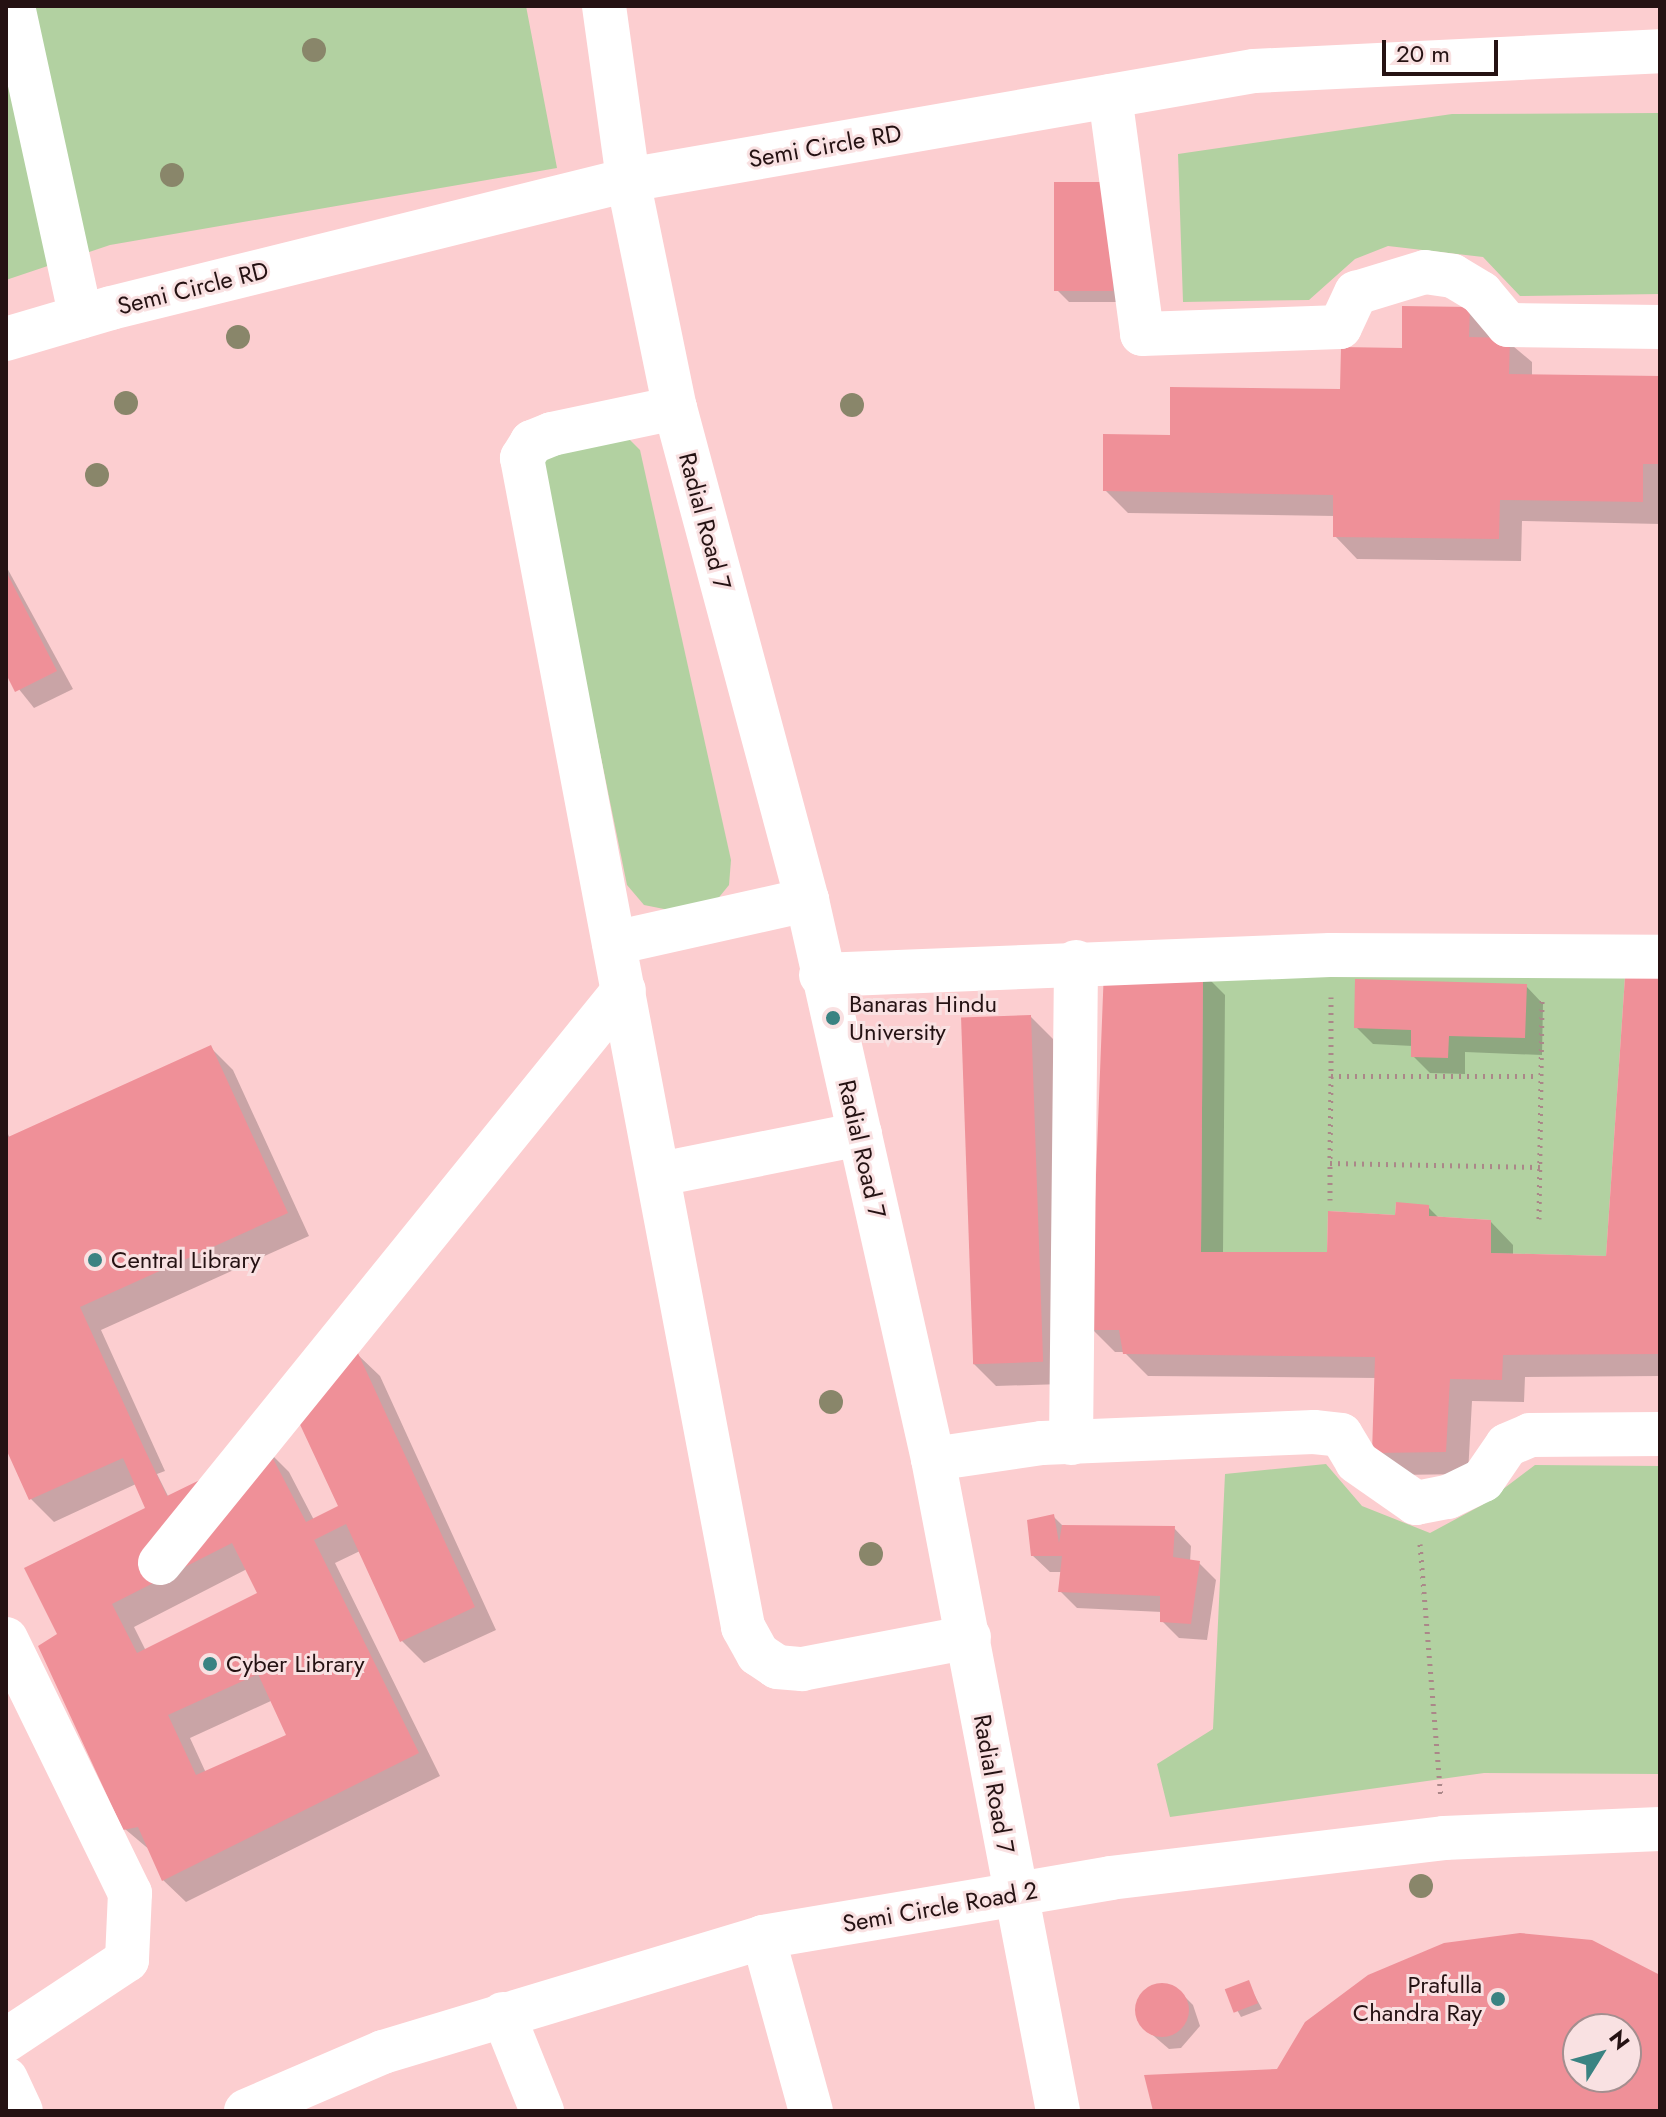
<!DOCTYPE html>
<html>
<head>
<meta charset="utf-8">
<style>
	body { margin:0 }
	#map { position:relative; width:1666px; height:2117px; overflow:hidden; background:#fcced0; font-family:Jost,sans-serif }
	div>[style] { position:absolute }
	.green>* { inset:0; background:#b2d1a1 }
	.shadow>* { inset:0; background:#0003 }
	.building>* { inset:0; background:#ef9098; transform-origin:0 0 }
	.round { border-radius:50% }
	.path>* { height:5px; margin-top:-2.5px; transform-origin:0; background:repeating-linear-gradient(90deg,#ab8789 0 2px,transparent 0 8px) }
	.minor>* { height:44px; margin:-22px; padding:0 22px; transform-origin:22px; border-radius:22px; background:#fff }
	.trees>* { width:24px; height:24px; margin:-12px; border-radius:50%; background:#89866a }
	.dots>* { width:22px; height:22px; translate:-50% -50%; box-sizing:border-box; border:4px solid #f9e1e2; border-radius:50% }
	span { translate:-50% -50%; white-space:nowrap; text-align:center; line-height:1.15; -webkit-text-stroke:6px #f9e1e2; paint-order:stroke }
	.street-label { font-size:24px; color:#251213 }
	.poi-label { font-size:24px; color:#251213 }
	.left { translate:0 -50%; text-align:left }
	.right { translate:-100% -50%; text-align:right }
	.frame { position:absolute; inset:0; border:8px solid #251213; pointer-events:none }
	.north { position:absolute; left:1562px; top:2013px; width:80px; height:80px; box-sizing:border-box; background:#f9e1e2; border:2px solid #a48e8f; border-radius:50%; rotate:53deg; font-size:22px; font-weight:700; line-height:32px; text-align:center; color:#251213 }
	.north::after { content:''; display:block; margin:auto; width:28px; height:36px; background:#3a8382; clip-path:polygon(50% 0,100% 100%,50% 72%,0 100%) }
	.scale { position:absolute; left:1382px; top:40px; width:116px; height:36px; box-sizing:border-box; border:4px solid #251213; border-top:0; padding-left:10px; font-size:24px; line-height:28px; white-space:nowrap; color:#251213; -webkit-text-stroke:6px #f9e1e2; paint-order:stroke }
</style>
</head>
<body>
<div id="map">
	<div class="green">
		<i style="clip-path:polygon(6px 6px,526px 6px,557px 168px,110px 245px,6px 280px)"></i>
		<i style="clip-path:polygon(1660px 113px,1660px 294px,1520px 296px,1483px 257px,1388px 246px,1355px 259px,1309px 300px,1183px 302px,1178px 154px,1452px 114px)"></i>
		<i style="clip-path:polygon(621px 431px,640px 450px,731px 860px,729px 885px,716px 901px,669px 910px,644px 905px,627px 885px,542px 468px,552px 444px)"></i>
		<i style="clip-path:polygon(1203px 971px,1625px 977px,1606px 1256px,1491px 1253px,1491px 1220px,1429px 1216px,1396px 1202px,1395px 1215px,1328px 1211px,1327px 1252px,1201px 1252px)"></i>
		<i style="clip-path:polygon(1326px 1464px,1362px 1506px,1430px 1533px,1482px 1505px,1535px 1465px,1660px 1466px,1660px 1774px,1484px 1773px,1170px 1817px,1157px 1764px,1213px 1729px,1225px 1474px)"></i>
	</div>
	<div class="shadow">
		<i style="clip-path:polygon(1056px 184px,1125px 302px,1069px 302px,1057px 290px)"></i>
		<i style="clip-path:polygon(1469px 309px,1532px 362px,1532px 376px,1660px 378px,1660px 524px,1522px 521px,1521px 561px,1357px 559px,1335px 536px,1335px 516px,1128px 513px,1105px 490px,1172px 437px,1342px 391px)"></i>
		<i style="clip-path:polygon(6px 566px,73px 689px,34px 708px,6px 673px)"></i>
		<i style="clip-path:polygon(1203px 973px,1225px 995px,1223px 1254px,1329px 1254px,1397px 1217px,1428px 1207px,1440px 1219px,1491px 1222px,1513px 1245px,1513px 1256px,1608px 1258px,1660px 980px,1660px 1376px,1525px 1377px,1524px 1402px,1472px 1401px,1468px 1474px,1397px 1475px,1374px 1453px,1377px 1378px,1148px 1376px,1124px 1352px,1115px 1352px,1092px 1329px)"></i>
		<i style="clip-path:polygon(1526px 986px,1543px 1004px,1542px 1055px,1465px 1052px,1465px 1074px,1430px 1073px,1413px 1056px,1413px 1046px,1373px 1044px,1356px 1027px)"></i>
		<i style="clip-path:polygon(1031px 1017px,1053px 1039px,1063px 1384px,996px 1386px,973px 1363px)"></i>
		<i style="clip-path:polygon(evenodd,210px 1047px,233px 1070px,309px 1236px,101px 1330px,165px 1471px,157px 1474px,169px 1498px,267px 1450px,289px 1472px,314px 1520px,340px 1507px,357px 1354px,380px 1376px,496px 1630px,424px 1663px,402px 1641px,360px 1551px,335px 1563px,440px 1776px,186px 1902px,163px 1880px,151px 1851px,125px 1829px,60px 1635px,147px 1509px,136px 1484px,54px 1522px,31px 1499px,6px 1444px,6px 1129px,10px 1139px,210px 1047px,247px 1569px,259px 1593px,146px 1651px,134px 1627px,247px 1569px,210px 1047px,273px 1700px,289px 1736px,206px 1773px,190px 1738px,273px 1700px)"></i>
		<i style="clip-path:polygon(1053px 1516px,1064px 1527px,1174px 1528px,1191px 1546px,1190px 1562px,1199px 1563px,1216px 1580px,1207px 1640px,1179px 1638px,1162px 1621px,1162px 1612px,1077px 1608px,1060px 1591px,1062px 1572px,1050px 1572px,1032px 1555px)"></i>
		<i style="clip-path:polygon(1248px 1983px,1262px 2009px,1241px 2017px,1227px 1992px)"></i>
		<i style="clip-path:polygon(1157px 1985px,1181px 1993px,1193px 2005px,1200px 2026px,1181px 2048px,1169px 2049px,1141px 2025px,1138px 2000px)"></i>
	</div>
	<div class="building">
		<i style="left:1054px;top:182px;width:59px;height:109px"></i>
		<i style="clip-path:polygon(1402px 306px,1470px 307px,1469px 337px,1510px 338px,1509px 374px,1660px 376px,1660px 464px,1643px 464px,1643px 502px,1500px 500px,1499px 539px,1333px 537px,1333px 495px,1103px 491px,1103px 434px,1170px 435px,1170px 387px,1340px 389px,1341px 347px,1402px 348px)"></i>
		<i style="clip-path:polygon(6px 571px,57px 671px,15px 692px,6px 674px)"></i>
		<i style="clip-path:polygon(1104px 969px,1203px 971px,1201px 1252px,1327px 1252px,1328px 1211px,1395px 1215px,1396px 1202px,1429px 1205px,1429px 1216px,1491px 1220px,1491px 1253px,1606px 1256px,1625px 977px,1660px 978px,1660px 1354px,1503px 1355px,1502px 1380px,1450px 1379px,1446px 1452px,1372px 1453px,1375px 1357px,1123px 1354px,1119px 1330px,1090px 1330px)"></i>
		<i style="clip-path:polygon(1355px 979px,1527px 984px,1525px 1038px,1449px 1036px,1448px 1058px,1411px 1057px,1411px 1030px,1354px 1028px)"></i>
		<i style="left:1031px;top:1015px;width:347px;height:70px;rotate:88deg"></i>
		<i style="clip-path:polygon(evenodd,211px 1045px,288px 1213px,80px 1307px,144px 1448px,167px 1496px,267px 1447px,306px 1522px,338px 1506px,282px 1386px,357px 1351px,475px 1607px,400px 1642px,346px 1524px,314px 1540px,419px 1753px,162px 1881px,138px 1827px,123px 1830px,38px 1646px,57px 1634px,24px 1568px,145px 1508px,123px 1458px,29px 1500px,6px 1449px,6px 1138px,211px 1045px,232px 1543px,257px 1593px,137px 1653px,112px 1604px,232px 1543px,211px 1045px,258px 1674px,286px 1735px,196px 1775px,168px 1715px,258px 1674px)"></i>
		<i style="clip-path:polygon(1054px 1514px,1059px 1543px,1062px 1525px,1175px 1526px,1173px 1557px,1200px 1561px,1191px 1624px,1160px 1622px,1160px 1596px,1058px 1592px,1062px 1556px,1031px 1556px,1027px 1520px)"></i>
		<i style="clip-path:polygon(evenodd,1520px 1933px,1592px 1940px,1660px 1975px,1660px 2111px,1153px 2111px,1144px 2075px,1277px 2069px,1305px 2022px,1368px 1975px,1444px 1943px,1520px 1933px,1578px 2029px,1626px 2029px,1626px 2077px,1578px 2077px,1578px 2029px)"></i>
		<i style="left:1249px;top:1980px;width:25px;height:26px;rotate:69deg"></i>
		<i class="round" style="left:1135px;top:1983px;width:54px;height:54px"></i>
	</div>
	<div class="path">
		<i style="left:1331px;top:997px;width:79px;rotate:90deg"></i>
		<i style="left:1331px;top:1076px;width:208px"></i>
		<i style="left:1331px;top:1076px;width:87px;rotate:90.7deg"></i>
		<i style="left:1330px;top:1163px;width:210px;rotate:1.1deg"></i>
		<i style="left:1330px;top:1200px;width:37px;rotate:-90deg"></i>
		<i style="left:1539px;top:1219px;width:222px;rotate:-89.2deg"></i>
		<i style="left:1420px;top:1544px;width:254px;rotate:85.3deg"></i>
	</div>
	<div class="minor">
		<i style="left:13px;top:6px;width:318px;rotate:77.7deg"></i>
		<i style="left:604px;top:6px;width:176px;rotate:82.1deg"></i>
		<i style="left:628px;top:180px;width:233px;rotate:78.4deg"></i>
		<i style="left:675px;top:408px;width:509px;rotate:74.98deg"></i>
		<i style="left:807px;top:900px;width:573px;rotate:77.3deg"></i>
		<i style="left:933px;top:1459px;width:664px;rotate:79.15deg"></i>
		<i style="left:1110px;top:96px;width:240px;rotate:82.3deg"></i>
		<i style="left:1142px;top:334px;width:198px;rotate:-2deg"></i>
		<i style="left:1340px;top:327px;width:38px;rotate:-65deg"></i>
		<i style="left:1356px;top:293px;width:72px;rotate:-16.9deg"></i>
		<i style="left:1425px;top:272px;width:28px;rotate:8deg"></i>
		<i style="left:1453px;top:276px;width:33px;rotate:31deg"></i>
		<i style="left:1481px;top:293px;width:42px;rotate:49.8deg"></i>
		<i style="left:1508px;top:325px;width:152px;rotate:0.8deg"></i>
		<i style="left:6px;top:339px;width:109px;rotate:-16.4deg"></i>
		<i style="left:111px;top:308px;width:533px;rotate:-13.91deg"></i>
		<i style="left:628px;top:180px;width:635px;rotate:-9.88deg"></i>
		<i style="left:1254px;top:71px;width:406px;rotate:-2.8deg"></i>
		<i style="left:675px;top:408px;width:126px;rotate:168.1deg"></i>
		<i style="left:552px;top:434px;width:22px;rotate:158deg"></i>
		<i style="left:532px;top:442px;width:19px;rotate:122deg"></i>
		<i style="left:522px;top:458px;width:1190px;rotate:79.29deg"></i>
		<i style="left:743px;top:1627px;width:31px;rotate:61deg"></i>
		<i style="left:758px;top:1654px;width:23px;rotate:34deg"></i>
		<i style="left:777px;top:1667px;width:25px;rotate:5deg"></i>
		<i style="left:802px;top:1669px;width:170px;rotate:-10.8deg"></i>
		<i style="left:614px;top:943px;width:198px;rotate:-12.6deg"></i>
		<i style="left:821px;top:975px;width:509px;rotate:-2.25deg"></i>
		<i style="left:1330px;top:955px;width:330px;rotate:0.3deg"></i>
		<i style="left:660px;top:1174px;width:204px;rotate:-11.3deg"></i>
		<i style="left:1071px;top:1443px;width:481px;rotate:-89.4deg"></i>
		<i style="left:933px;top:1459px;width:110px;rotate:-8.4deg"></i>
		<i style="left:1042px;top:1443px;width:272px;rotate:-2.3deg"></i>
		<i style="left:1314px;top:1432px;width:27px;rotate:6deg"></i>
		<i style="left:1341px;top:1435px;width:31px;rotate:59deg"></i>
		<i style="left:1357px;top:1462px;width:72px;rotate:34.8deg"></i>
		<i style="left:1416px;top:1503px;width:33px;rotate:-11deg"></i>
		<i style="left:1448px;top:1497px;width:39px;rotate:-26deg"></i>
		<i style="left:1483px;top:1480px;width:42px;rotate:-55.6deg"></i>
		<i style="left:1507px;top:1445px;width:25px;rotate:-23deg"></i>
		<i style="left:1530px;top:1435px;width:130px;rotate:-0.4deg"></i>
		<i style="left:160px;top:1563px;width:737px;rotate:-51deg"></i>
		<i style="left:6px;top:1639px;width:283px;rotate:64deg"></i>
		<i style="left:130px;top:1893px;width:67px;rotate:92.6deg"></i>
		<i style="left:127px;top:1960px;width:145px;rotate:146.5deg"></i>
		<i style="left:763px;top:1937px;width:180px;rotate:74.6deg"></i>
		<i style="left:503px;top:2014px;width:105px;rotate:68.1deg"></i>
		<i style="left:6px;top:2079px;width:35px;rotate:65deg"></i>
		<i style="left:246px;top:2111px;width:149px;rotate:-23.3deg"></i>
		<i style="left:383px;top:2052px;width:397px;rotate:-16.8deg"></i>
		<i style="left:763px;top:1937px;width:352px;rotate:-9.6deg"></i>
		<i style="left:1110px;top:1878px;width:336px;rotate:-6.8deg"></i>
		<i style="left:1444px;top:1838px;width:216px;rotate:-2.4deg"></i>
	</div>
	<div class="trees">
		<i style="left:314px;top:50px"></i>
		<i style="left:172px;top:175px"></i>
		<i style="left:238px;top:337px"></i>
		<i style="left:126px;top:403px"></i>
		<i style="left:852px;top:405px"></i>
		<i style="left:97px;top:475px"></i>
		<i style="left:831px;top:1402px"></i>
		<i style="left:871px;top:1554px"></i>
		<i style="left:1421px;top:1886px"></i>
	</div>
	<div class="dots">
		<i style="left:833px;top:1018px;background:#3a8382"></i>
		<i style="left:95px;top:1260px;background:#3a8382"></i>
		<i style="left:210px;top:1664px;background:#3a8382"></i>
		<i style="left:1498px;top:1999px;background:#3a8382"></i>
	</div>
	<div class="street-label">
		<span style="left:825px;top:146px;rotate:-10deg">Semi Circle RD</span>
		<span style="left:193px;top:288px;rotate:-14deg">Semi Circle RD</span>
		<span style="left:705px;top:521px;rotate:75deg">Radial Road 7</span>
		<span style="left:862px;top:1149px;rotate:77deg">Radial Road 7</span>
		<span style="left:994px;top:1784px;rotate:80deg">Radial Road 7</span>
		<span style="left:940px;top:1907px;rotate:-10deg">Semi Circle Road 2</span>
	</div>
	<div class="poi-label">
		<span class="left" style="left:849px;top:1018px">Banaras Hindu<br>University</span>
		<span class="left" style="left:111px;top:1260px">Central Library</span>
		<span class="left" style="left:226px;top:1664px">Cyber Library</span>
		<span class="right" style="left:1482px;top:1999px">Prafulla<br>Chandra Ray</span>
	</div>
	<div class="frame"></div>
	<div class="north">N</div>
	<div class="scale">20 m</div>
</div>
</body>
</html>
